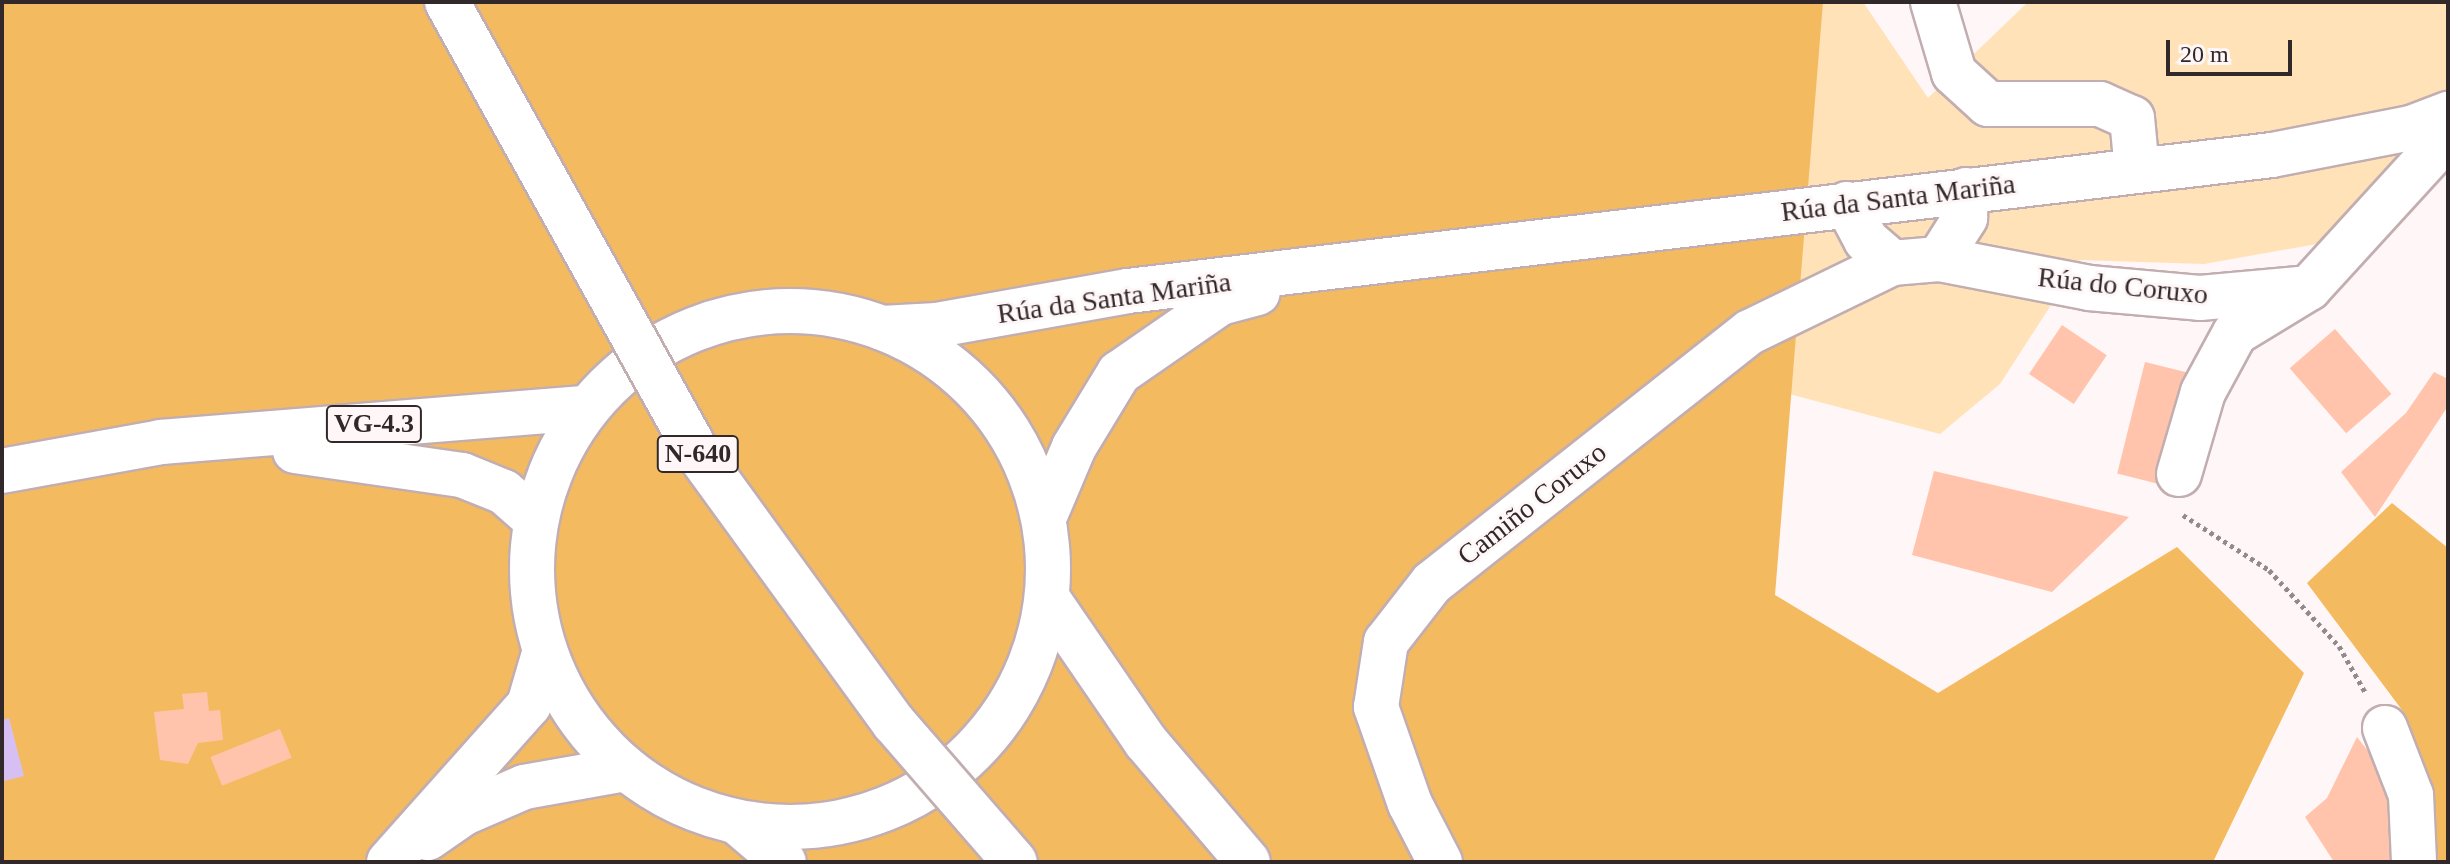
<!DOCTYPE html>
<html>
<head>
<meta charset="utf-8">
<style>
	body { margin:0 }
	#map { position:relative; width:2450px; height:864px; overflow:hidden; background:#fff6f7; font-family:"Times New Roman",serif }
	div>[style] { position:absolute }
	.green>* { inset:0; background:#ffe2b8 }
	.forest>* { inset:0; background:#f4ba60 }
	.water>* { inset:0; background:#d6bff3 }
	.building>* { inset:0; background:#ffc4ab; transform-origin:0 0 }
	.path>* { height:5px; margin-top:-2.5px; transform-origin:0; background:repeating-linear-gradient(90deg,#938b8b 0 4px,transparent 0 8px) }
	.roads { filter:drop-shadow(2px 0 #c2aeb0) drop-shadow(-2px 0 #c2aeb0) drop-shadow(0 2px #c2aeb0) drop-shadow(0 -2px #c2aeb0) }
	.minor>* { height:44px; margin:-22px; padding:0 22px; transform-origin:22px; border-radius:22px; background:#fff }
	.highway>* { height:44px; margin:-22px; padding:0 22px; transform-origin:22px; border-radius:22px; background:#fff }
	.highway>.ring { margin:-22px; padding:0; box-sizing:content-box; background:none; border:44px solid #fff; border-radius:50% }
	.bridges { filter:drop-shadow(2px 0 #c2aeb0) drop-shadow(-2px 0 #c2aeb0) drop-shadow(0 2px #c2aeb0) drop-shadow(0 -2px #c2aeb0) }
	.highway-bridge>* { height:44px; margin:-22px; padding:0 22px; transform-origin:22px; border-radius:22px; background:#fff }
	span { translate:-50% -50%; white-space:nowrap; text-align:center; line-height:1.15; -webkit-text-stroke:6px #fff6f7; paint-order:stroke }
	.shield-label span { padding:2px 6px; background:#fff6f7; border:2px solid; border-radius:6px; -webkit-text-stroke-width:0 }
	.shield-label { font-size:26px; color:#312929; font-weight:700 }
	.street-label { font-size:28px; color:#312929 }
	.frame { position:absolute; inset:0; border:4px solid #312929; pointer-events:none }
	.scale { position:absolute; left:2166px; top:40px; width:126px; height:36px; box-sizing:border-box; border:4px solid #312929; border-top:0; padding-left:10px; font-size:24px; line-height:28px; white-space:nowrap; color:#312929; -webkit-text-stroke:6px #fff6f7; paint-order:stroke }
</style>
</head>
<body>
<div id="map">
	<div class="green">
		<i style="clip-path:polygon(1820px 2px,1863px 2px,1928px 98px,2028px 2px,2448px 2px,2448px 136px,2356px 237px,2204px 264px,2080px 260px,2000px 384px,1940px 434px,1767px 388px)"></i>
	</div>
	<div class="forest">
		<i style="clip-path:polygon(2px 2px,1823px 2px,1775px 595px,1938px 693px,2177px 547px,2304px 673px,2213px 862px,2px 862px)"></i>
		<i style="clip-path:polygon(2392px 503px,2448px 548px,2448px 862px,2434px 862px,2431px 788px,2405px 714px,2307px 583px)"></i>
	</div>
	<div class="water">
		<i style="clip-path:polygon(9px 718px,24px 776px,4px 781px,2px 720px)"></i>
	</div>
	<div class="building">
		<i style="left:2062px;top:325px;width:54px;height:59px;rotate:34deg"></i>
		<i style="left:2335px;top:329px;width:86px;height:60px;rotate:49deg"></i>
		<i style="left:2145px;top:362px;width:54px;height:115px;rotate:14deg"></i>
		<i style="clip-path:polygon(2434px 372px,2448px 379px,2448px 406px,2375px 517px,2341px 472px,2406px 413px)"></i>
		<i style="clip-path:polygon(1934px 471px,2129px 517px,2052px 592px,1912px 555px)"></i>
		<i style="clip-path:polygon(207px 692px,209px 711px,220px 710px,223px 740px,198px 743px,188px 764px,160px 760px,154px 712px,184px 709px,182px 694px)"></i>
		<i style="left:280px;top:729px;width:31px;height:75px;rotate:68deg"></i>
		<i style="clip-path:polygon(2357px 737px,2390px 779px,2404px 856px,2388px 862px,2334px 862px,2305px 817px,2327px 798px)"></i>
	</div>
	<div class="path">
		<i style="left:2183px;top:515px;width:102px;rotate:32.6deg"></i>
		<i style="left:2269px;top:570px;width:103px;rotate:47.4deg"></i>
		<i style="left:2339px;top:646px;width:53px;rotate:60.5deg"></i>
	</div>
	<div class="roads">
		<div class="minor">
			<i style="left:1933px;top:2px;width:74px;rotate:73.5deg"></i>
			<i style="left:1954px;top:73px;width:46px;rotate:42.4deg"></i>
			<i style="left:1988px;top:104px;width:112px"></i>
			<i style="left:2100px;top:104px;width:35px;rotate:24deg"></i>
			<i style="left:2132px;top:118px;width:52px;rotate:84.5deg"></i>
			<i style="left:1847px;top:204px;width:41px;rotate:62.2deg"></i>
			<i style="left:1866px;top:240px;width:35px;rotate:41deg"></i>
			<i style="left:1892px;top:263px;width:47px;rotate:-4.9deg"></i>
			<i style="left:1939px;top:259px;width:49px;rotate:-57.6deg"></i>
			<i style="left:1965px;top:218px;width:28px;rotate:-88deg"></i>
			<i style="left:1939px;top:259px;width:153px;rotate:10.9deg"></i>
			<i style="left:2089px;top:288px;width:111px;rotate:5.1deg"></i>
			<i style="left:2200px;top:298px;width:97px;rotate:-5.3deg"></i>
			<i style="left:882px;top:328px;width:55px;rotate:-3.1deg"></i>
			<i style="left:937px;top:325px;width:194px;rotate:-10.1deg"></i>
			<i style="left:1128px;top:291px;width:1152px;rotate:-6.78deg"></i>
			<i style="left:2272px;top:155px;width:142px;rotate:-11deg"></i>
			<i style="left:2411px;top:128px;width:40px;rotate:-21deg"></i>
			<i style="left:2179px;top:474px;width:85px;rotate:-73.7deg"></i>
			<i style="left:2203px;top:392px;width:67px;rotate:-61.5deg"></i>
			<i style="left:2235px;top:333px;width:87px;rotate:-31.3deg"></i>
			<i style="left:2309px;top:288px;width:206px;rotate:-47.6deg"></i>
			<i style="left:1044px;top:518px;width:77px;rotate:-67.1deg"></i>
			<i style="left:1074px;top:447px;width:87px;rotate:-58.7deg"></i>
			<i style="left:1119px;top:373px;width:123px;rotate:-34.7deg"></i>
			<i style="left:1220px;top:303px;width:39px;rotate:-15deg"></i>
			<i style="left:2385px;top:728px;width:72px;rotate:68.8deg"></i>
			<i style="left:2411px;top:795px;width:67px;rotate:87.4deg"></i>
			<i style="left:428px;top:838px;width:44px;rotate:-34.8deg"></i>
			<i style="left:464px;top:813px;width:65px;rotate:-23.4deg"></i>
			<i style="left:524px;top:787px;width:104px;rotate:-10deg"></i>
			<i style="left:389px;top:862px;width:210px;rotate:-48.3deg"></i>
			<i style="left:529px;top:705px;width:57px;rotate:-73.8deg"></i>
			<i style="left:1440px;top:862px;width:65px;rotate:-117.3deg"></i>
			<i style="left:1410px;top:804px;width:103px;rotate:-109.3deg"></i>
			<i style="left:1376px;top:707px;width:66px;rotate:-81.3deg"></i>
			<i style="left:1386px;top:642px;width:75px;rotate:-52.1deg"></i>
			<i style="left:1432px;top:583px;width:405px;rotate:-38.3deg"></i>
			<i style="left:1750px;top:332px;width:158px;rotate:-25.9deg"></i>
		</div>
		<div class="highway">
			<i class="ring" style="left:532px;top:311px;width:472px;height:472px"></i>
			<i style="left:295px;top:451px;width:169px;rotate:8.2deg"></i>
			<i style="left:462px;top:475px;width:45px;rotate:22deg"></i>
			<i style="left:504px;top:492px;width:43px;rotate:41.2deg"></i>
			<i style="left:2px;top:471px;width:162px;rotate:-10.3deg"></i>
			<i style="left:161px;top:442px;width:427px;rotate:-4.6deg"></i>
			<i style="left:1048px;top:599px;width:173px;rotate:55.6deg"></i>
			<i style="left:1146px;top:742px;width:157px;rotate:49.6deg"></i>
			<i style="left:738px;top:823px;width:60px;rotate:40.3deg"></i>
		</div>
	</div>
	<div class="bridges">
		<div class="highway-bridge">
			<i style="left:447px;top:2px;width:515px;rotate:60.95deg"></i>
			<i style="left:697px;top:452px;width:335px;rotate:54deg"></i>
			<i style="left:894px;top:723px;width:184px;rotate:49deg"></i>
		</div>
	</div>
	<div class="shield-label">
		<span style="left:374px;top:424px">VG-4.3</span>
		<span style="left:698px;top:454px">N-640</span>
	</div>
	<div class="street-label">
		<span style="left:1898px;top:198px;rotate:-7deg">Rúa da Santa Mariña</span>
		<span style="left:2123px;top:286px;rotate:6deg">Rúa do Coruxo</span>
		<span style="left:1114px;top:298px;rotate:-8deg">Rúa da Santa Mariña</span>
		<span style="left:1532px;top:504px;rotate:-38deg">Camiño Coruxo</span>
	</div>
	<div class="frame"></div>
	<div class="scale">20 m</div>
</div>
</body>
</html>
